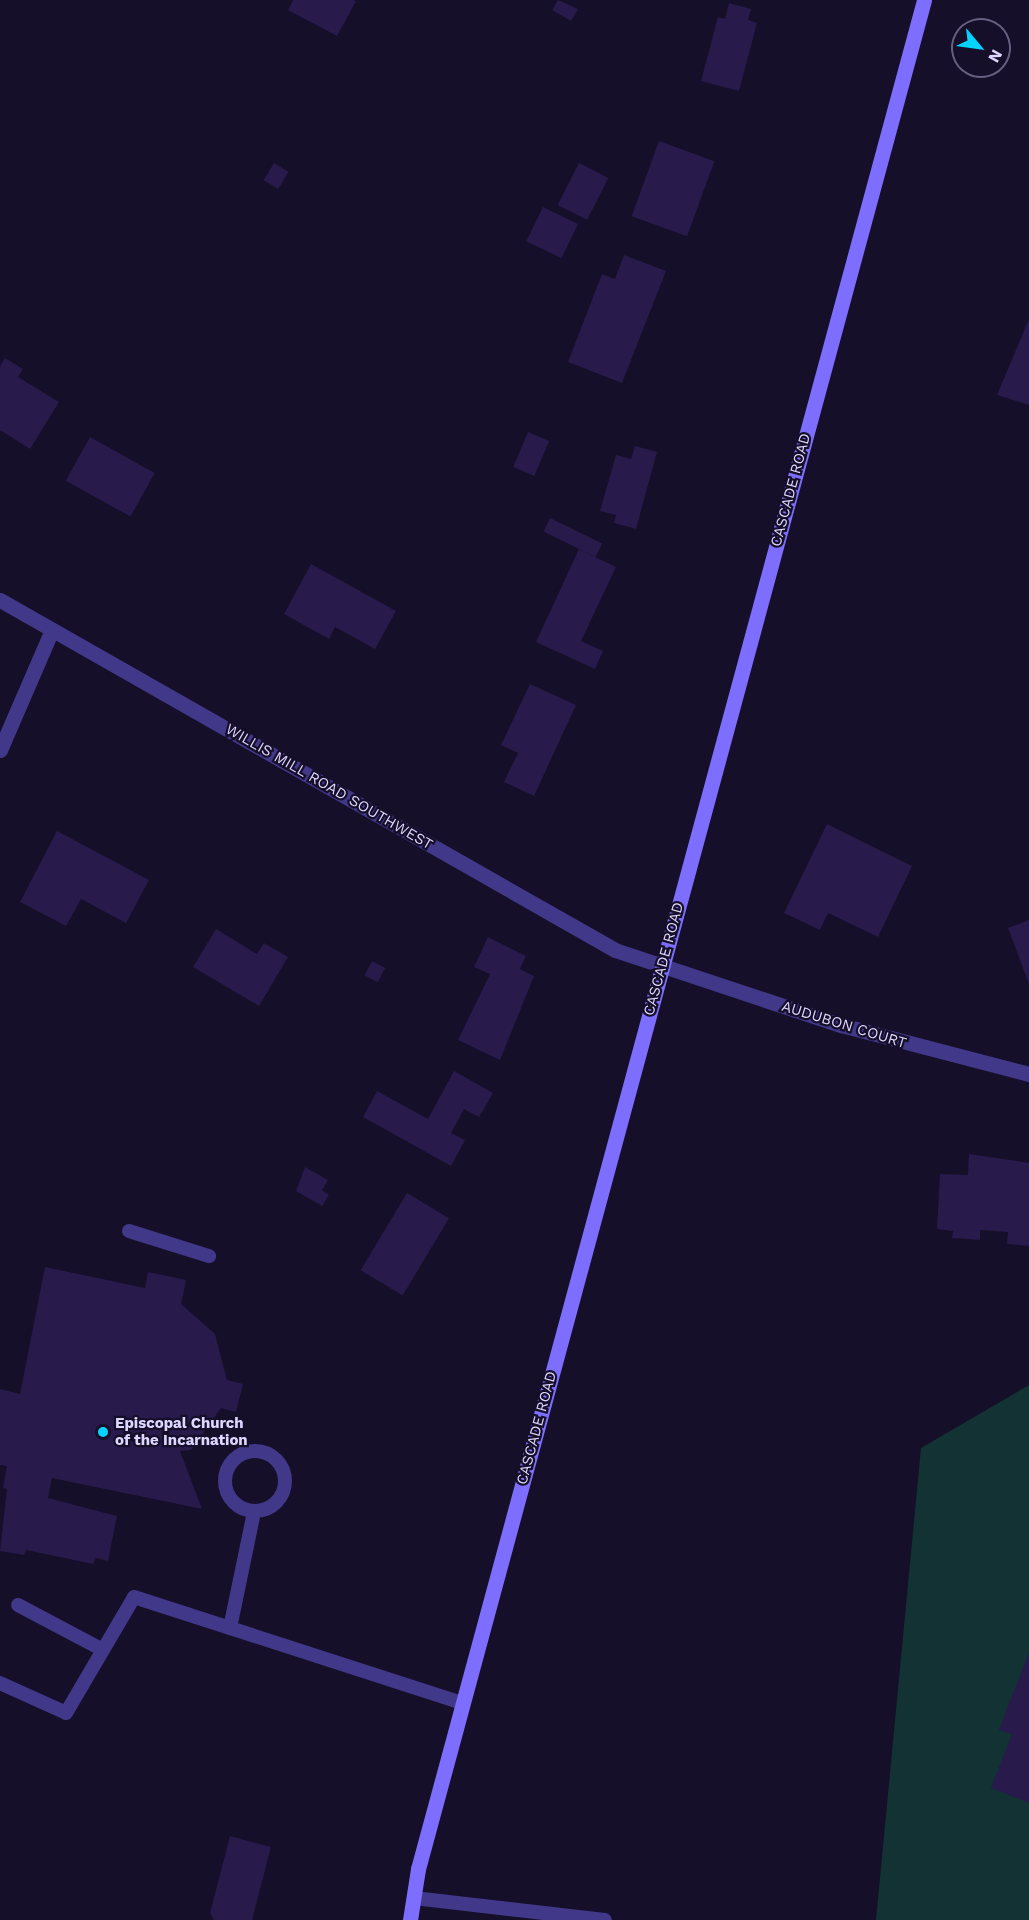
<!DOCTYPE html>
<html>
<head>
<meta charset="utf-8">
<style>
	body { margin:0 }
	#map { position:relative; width:1029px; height:1920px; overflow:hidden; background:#150f29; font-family:"Work Sans",sans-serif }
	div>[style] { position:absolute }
	.green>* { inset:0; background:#123233 }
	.building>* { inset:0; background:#281a4b; transform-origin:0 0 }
	.service>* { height:14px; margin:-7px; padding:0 7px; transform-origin:7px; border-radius:7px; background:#41388a }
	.service>.ring { margin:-7px; padding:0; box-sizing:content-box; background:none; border:14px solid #41388a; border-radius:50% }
	.minor>* { height:15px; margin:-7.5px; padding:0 7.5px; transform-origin:7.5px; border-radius:7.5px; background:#41388a }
	.secondary>* { height:15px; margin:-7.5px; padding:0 7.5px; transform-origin:7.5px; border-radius:7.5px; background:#7d6eff }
	.dots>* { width:16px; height:16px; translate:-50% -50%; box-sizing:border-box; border:3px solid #150f29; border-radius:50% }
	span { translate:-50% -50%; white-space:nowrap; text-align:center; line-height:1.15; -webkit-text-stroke:4.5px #150f29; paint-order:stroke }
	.street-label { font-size:15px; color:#dfd7ff }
	.poi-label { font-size:15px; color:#dfd7ff; font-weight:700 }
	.left { translate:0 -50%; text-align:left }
	.north { position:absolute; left:951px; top:18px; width:60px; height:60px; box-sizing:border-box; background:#150f29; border:2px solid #665f7f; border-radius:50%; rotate:119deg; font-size:16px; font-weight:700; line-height:24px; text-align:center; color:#dfd7ff }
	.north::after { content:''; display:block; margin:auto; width:21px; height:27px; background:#03d3ff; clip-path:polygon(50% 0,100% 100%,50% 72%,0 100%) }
</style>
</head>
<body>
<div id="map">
	<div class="green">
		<i style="clip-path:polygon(1029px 1385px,1029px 1920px,876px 1920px,921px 1448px)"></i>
	</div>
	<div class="building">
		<i style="clip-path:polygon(293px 0,353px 0,356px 1px,337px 36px,288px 10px)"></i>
		<i style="clip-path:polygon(558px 0,578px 9px,571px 21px,552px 10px)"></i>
		<i style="clip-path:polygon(729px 3px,751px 9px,748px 20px,757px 23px,739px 91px,701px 81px,718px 17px,725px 19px)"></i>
		<i style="left:659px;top:141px;width:59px;height:80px;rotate:20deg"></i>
		<i style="left:274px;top:163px;width:17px;height:20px;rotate:31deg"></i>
		<i style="left:579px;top:163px;width:33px;height:47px;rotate:27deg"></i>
		<i style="left:543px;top:207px;width:39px;height:38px;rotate:26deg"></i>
		<i style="clip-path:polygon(624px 255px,666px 271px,622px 383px,568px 362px,602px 274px,615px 279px)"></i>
		<i style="clip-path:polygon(1029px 319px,1029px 405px,997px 395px)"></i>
		<i style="clip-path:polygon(5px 358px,23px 369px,18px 377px,59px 402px,30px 449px,0 430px,0 366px)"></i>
		<i style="left:528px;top:432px;width:23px;height:38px;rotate:23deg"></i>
		<i style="left:90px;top:437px;width:74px;height:50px;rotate:29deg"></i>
		<i style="clip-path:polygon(635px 446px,657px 452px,636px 529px,614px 523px,616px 515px,600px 511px,616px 455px,631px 459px)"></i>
		<i style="left:550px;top:518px;width:58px;height:15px;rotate:26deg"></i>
		<i style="clip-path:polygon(579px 549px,616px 567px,581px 641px,603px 651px,595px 669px,536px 642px)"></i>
		<i style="clip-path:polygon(311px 564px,396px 611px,375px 649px,335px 627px,329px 639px,284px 614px)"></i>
		<i style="clip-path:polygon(530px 684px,576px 705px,534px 796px,504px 782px,518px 753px,501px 745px)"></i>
		<i style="clip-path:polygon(827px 824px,912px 866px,878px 937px,828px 913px,820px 930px,784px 913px)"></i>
		<i style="clip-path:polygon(57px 831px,149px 880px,126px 923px,81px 899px,66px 926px,20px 902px)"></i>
		<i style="clip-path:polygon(1029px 920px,1029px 984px,1008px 928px)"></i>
		<i style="clip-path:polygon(216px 929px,257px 954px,264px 943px,288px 957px,259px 1006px,193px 967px)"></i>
		<i style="clip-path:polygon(488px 937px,526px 956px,520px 969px,534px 976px,500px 1060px,458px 1040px,490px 974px,474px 967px)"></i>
		<i style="left:372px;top:961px;width:15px;height:16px;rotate:28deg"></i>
		<i style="clip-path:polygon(454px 1071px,493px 1093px,479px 1117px,464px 1109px,451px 1133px,465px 1140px,451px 1166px,363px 1117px,377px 1091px,428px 1119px)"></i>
		<i style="clip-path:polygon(969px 1154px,1029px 1163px,1029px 1246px,1007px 1244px,1008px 1232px,980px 1230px,980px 1240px,952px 1238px,953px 1231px,937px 1229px,940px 1174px,968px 1175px)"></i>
		<i style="clip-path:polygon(305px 1167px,328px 1180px,322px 1190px,329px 1195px,322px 1206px,296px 1191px)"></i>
		<i style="left:407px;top:1193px;width:49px;height:90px;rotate:31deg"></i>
		<i style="clip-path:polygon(45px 1267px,145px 1288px,148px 1272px,186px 1280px,181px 1304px,215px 1334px,227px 1380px,243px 1384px,236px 1412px,221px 1408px,191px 1450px,180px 1451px,202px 1509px,52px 1478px,48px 1498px,117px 1516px,108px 1561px,96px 1558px,93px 1564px,26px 1550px,24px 1555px,0 1551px,7px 1489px,3px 1488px,7px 1466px,0 1465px,0 1389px,20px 1394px)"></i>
		<i style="clip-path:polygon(1029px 1652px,1029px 1803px,991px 1788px,1012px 1734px,999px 1730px)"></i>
		<i style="clip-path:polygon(230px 1836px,271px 1847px,252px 1920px,214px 1920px,210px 1913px)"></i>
	</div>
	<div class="service">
		<i style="left:129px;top:1231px;width:84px;rotate:17.4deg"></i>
		<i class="ring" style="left:225px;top:1451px;width:46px;height:46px"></i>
		<i style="left:18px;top:1605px;width:96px;rotate:27.9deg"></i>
		<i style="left:230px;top:1628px;width:118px;rotate:-78.3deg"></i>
		<i style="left:0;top:1683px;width:72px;rotate:24.4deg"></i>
		<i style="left:66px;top:1713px;width:134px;rotate:-59.6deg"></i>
		<i style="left:134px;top:1597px;width:346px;rotate:17.9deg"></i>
		<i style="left:414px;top:1898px;width:192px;rotate:6.6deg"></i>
	</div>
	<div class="minor">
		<i style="left:0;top:600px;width:708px;rotate:29.64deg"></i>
		<i style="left:615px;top:950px;width:238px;rotate:18.4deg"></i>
		<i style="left:841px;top:1025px;width:194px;rotate:14.6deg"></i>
		<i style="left:0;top:750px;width:131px;rotate:-66.6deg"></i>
	</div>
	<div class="secondary">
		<i style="left:410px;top:1920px;width:52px;rotate:-81.1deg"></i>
		<i style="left:418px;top:1869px;width:1936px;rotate:-74.85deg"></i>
	</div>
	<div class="dots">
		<i style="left:103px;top:1432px;background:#03d3ff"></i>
	</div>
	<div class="street-label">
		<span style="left:791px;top:490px;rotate:-75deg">CASCADE ROAD</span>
		<span style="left:329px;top:787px;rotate:30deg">WILLIS MILL ROAD SOUTHWEST</span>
		<span style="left:664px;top:959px;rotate:-75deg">CASCADE ROAD</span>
		<span style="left:844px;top:1025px;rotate:17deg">AUDUBON COURT</span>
		<span style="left:537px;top:1428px;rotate:-75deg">CASCADE ROAD</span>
	</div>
	<div class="poi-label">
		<span class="left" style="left:115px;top:1432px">Episcopal Church<br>of the Incarnation</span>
	</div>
	<div class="north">N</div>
</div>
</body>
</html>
